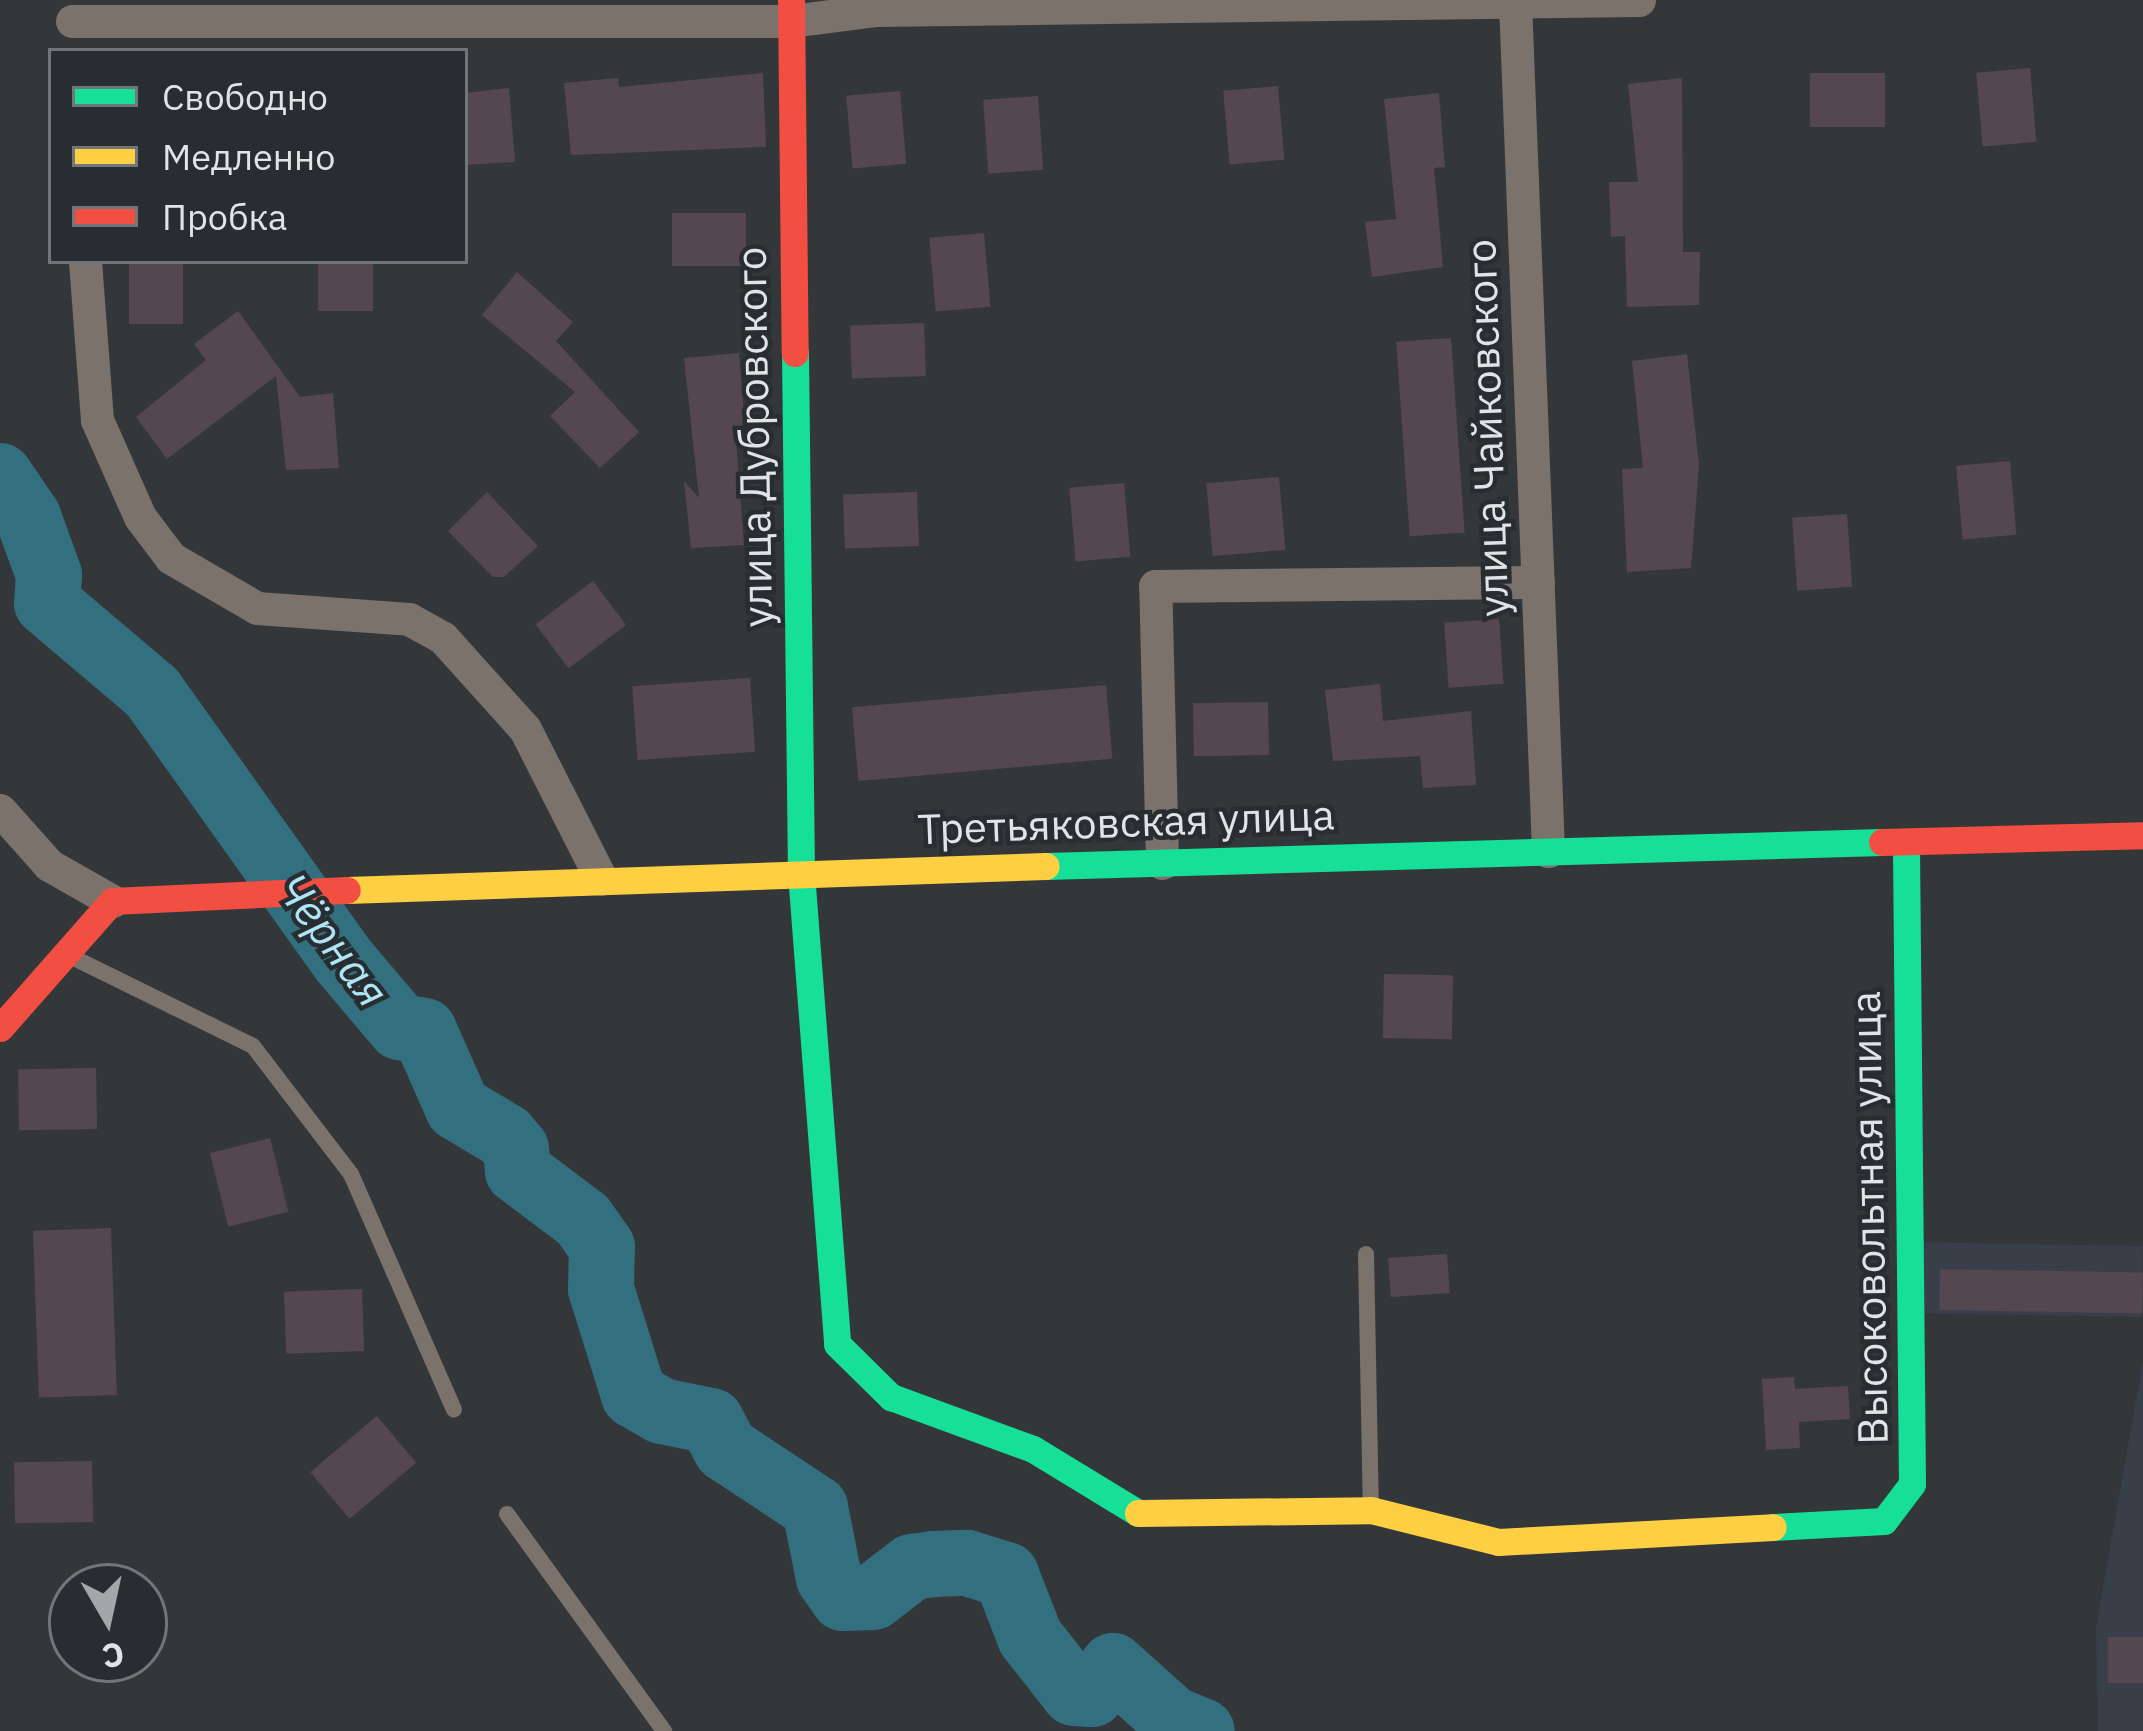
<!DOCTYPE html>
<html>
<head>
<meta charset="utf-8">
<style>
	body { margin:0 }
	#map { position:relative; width:2143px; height:1731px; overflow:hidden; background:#34373a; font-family:"IBM Plex Sans",sans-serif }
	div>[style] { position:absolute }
	.built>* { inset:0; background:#383f48; transform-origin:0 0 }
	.river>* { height:66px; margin:-33px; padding:0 33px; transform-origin:33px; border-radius:33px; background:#326f7f }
	.building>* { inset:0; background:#544750; transform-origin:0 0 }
	.lane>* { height:16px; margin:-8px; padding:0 8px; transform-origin:8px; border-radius:8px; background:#7b726b }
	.street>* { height:33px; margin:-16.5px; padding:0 16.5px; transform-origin:16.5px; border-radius:16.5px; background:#7b726b }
	.fast>* { height:27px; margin:-13.5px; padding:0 13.5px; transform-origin:13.5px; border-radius:13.5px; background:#16e098 }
	.slow>* { height:27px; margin:-13.5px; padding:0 13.5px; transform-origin:13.5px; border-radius:13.5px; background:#ffcf43 }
	.jam>* { height:27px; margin:-13.5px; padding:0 13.5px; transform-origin:13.5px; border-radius:13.5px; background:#f24e42 }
	span { translate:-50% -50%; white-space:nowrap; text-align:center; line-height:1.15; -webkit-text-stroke:9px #282d32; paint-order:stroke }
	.street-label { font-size:42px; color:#e1e3e7 }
	.water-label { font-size:45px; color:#aee5f4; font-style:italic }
	.legend { position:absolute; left:48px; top:48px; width:420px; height:216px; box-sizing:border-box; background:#282d32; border:3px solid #72767a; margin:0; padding:15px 21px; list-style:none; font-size:36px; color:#e1e3e7 }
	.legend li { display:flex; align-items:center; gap:24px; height:60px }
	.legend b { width:60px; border:3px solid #72767a }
	.north { position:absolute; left:48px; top:1563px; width:120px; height:120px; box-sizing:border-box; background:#282d32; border:3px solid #72767a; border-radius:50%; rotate:171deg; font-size:33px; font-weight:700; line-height:48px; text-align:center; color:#e1e3e7 }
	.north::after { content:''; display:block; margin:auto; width:42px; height:54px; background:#a4a7aa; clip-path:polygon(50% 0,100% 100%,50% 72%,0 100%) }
</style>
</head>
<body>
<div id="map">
	<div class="built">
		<i style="left:1910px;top:1242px;width:233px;height:71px;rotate:1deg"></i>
		<i style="clip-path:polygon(2143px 1361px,2143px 1731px,2098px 1731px,2096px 1628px)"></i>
	</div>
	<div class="river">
		<i style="left:0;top:476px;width:50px;rotate:55.7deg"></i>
		<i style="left:28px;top:517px;width:62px;rotate:70.1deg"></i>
		<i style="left:49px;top:575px;width:28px;rotate:94deg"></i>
		<i style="left:47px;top:603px;width:138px;rotate:40.3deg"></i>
		<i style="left:152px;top:692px;width:330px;rotate:54.5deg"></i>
		<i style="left:344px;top:961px;width:87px;rotate:49.7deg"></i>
		<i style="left:400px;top:1027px;width:24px;rotate:9deg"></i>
		<i style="left:424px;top:1031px;width:84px;rotate:66.2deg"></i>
		<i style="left:458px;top:1108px;width:55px;rotate:30.8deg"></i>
		<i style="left:505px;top:1136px;width:17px;rotate:50deg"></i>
		<i style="left:516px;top:1149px;width:22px;rotate:85deg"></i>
		<i style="left:518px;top:1171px;width:81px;rotate:37deg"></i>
		<i style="left:583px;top:1220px;width:33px;rotate:55deg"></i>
		<i style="left:602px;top:1247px;width:42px;rotate:91.4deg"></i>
		<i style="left:601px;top:1289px;width:111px;rotate:72.7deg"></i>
		<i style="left:634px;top:1395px;width:32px;rotate:30deg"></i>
		<i style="left:662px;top:1411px;width:50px;rotate:11.5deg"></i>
		<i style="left:711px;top:1421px;width:32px;rotate:62deg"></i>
		<i style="left:726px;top:1449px;width:107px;rotate:33.5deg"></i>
		<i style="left:815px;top:1508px;width:71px;rotate:78.7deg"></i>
		<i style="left:829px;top:1578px;width:24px;rotate:55deg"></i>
		<i style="left:843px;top:1598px;width:30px;rotate:-2deg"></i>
		<i style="left:873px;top:1597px;width:49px;rotate:-37.6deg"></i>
		<i style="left:912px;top:1567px;width:21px;rotate:-8deg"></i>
		<i style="left:933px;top:1564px;width:34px;rotate:-2deg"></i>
		<i style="left:967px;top:1563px;width:41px;rotate:17.1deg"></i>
		<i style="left:1006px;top:1575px;width:66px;rotate:68.8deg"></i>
		<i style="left:1030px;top:1637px;width:71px;rotate:51.8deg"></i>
		<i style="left:1074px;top:1693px;width:18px;rotate:3deg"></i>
		<i style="left:1092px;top:1694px;width:35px;rotate:-53deg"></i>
		<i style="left:1113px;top:1666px;width:79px;rotate:41.9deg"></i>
		<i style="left:1172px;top:1719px;width:32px;rotate:22deg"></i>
	</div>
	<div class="building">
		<i style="left:2030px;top:68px;width:74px;height:54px;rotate:85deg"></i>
		<i style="clip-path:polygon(763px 73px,766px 147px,571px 155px,564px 83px,618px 78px,619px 87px)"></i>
		<i style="left:1885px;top:73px;width:54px;height:75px;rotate:90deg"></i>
		<i style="clip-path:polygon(1682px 78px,1683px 252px,1700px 252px,1699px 305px,1627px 307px,1625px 236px,1611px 237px,1609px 182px,1638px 182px,1628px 84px)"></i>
		<i style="left:1278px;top:86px;width:74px;height:55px;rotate:85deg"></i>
		<i style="clip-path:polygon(509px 88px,515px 162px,465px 165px,465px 93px)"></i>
		<i style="left:900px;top:91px;width:73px;height:54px;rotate:85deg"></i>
		<i style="clip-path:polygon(1439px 93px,1445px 167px,1434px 168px,1443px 267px,1372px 277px,1365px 222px,1396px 219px,1384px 99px)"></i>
		<i style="left:1038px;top:96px;width:74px;height:55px;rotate:86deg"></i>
		<i style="left:746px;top:213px;width:53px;height:74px;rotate:90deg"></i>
		<i style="left:984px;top:233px;width:74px;height:55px;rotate:85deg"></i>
		<i style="left:129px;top:261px;width:54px;height:63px"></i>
		<i style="left:318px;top:261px;width:55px;height:50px"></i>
		<i style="clip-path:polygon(517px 272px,573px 322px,556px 341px,639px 432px,600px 468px,550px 416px,575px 392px,482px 315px)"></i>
		<i style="clip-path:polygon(238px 311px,300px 397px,333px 393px,339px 468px,286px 470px,276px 376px,167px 459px,136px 417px,206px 360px,194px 344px)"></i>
		<i style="left:924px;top:323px;width:53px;height:74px;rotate:88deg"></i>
		<i style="left:1451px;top:338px;width:195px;height:55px;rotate:86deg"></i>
		<i style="clip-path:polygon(739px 353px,745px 426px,735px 427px,744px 545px,691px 548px,684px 481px,699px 498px,684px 358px)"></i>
		<i style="clip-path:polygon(1687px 354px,1699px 465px,1691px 568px,1627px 572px,1622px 469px,1643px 468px,1632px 361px)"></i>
		<i style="left:2010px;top:461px;width:74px;height:54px;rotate:85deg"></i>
		<i style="left:1279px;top:477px;width:73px;height:73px;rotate:85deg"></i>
		<i style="left:1124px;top:483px;width:74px;height:55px;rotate:85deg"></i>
		<i style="clip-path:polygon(487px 492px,538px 546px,504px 577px,493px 577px,448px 531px)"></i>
		<i style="left:917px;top:492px;width:54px;height:74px;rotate:88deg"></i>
		<i style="left:1847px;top:514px;width:73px;height:55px;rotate:86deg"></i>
		<i style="left:593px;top:581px;width:55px;height:72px;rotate:53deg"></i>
		<i style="left:1499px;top:619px;width:65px;height:55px;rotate:86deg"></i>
		<i style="left:750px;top:678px;width:74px;height:118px;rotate:86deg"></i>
		<i style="clip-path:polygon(1380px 684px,1383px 721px,1471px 711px,1476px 785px,1423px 788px,1420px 756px,1333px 761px,1325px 690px)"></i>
		<i style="left:1106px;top:685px;width:74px;height:255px;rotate:85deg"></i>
		<i style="left:1268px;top:702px;width:53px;height:75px;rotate:89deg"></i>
		<i style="left:1384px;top:974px;width:69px;height:64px;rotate:1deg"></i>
		<i style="left:96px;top:1068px;width:61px;height:78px;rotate:89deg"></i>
		<i style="left:270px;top:1138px;width:76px;height:62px;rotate:76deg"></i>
		<i style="left:111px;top:1228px;width:167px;height:78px;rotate:88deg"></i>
		<i style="left:1447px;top:1254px;width:39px;height:59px;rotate:86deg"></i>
		<i style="left:1940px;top:1269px;width:203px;height:41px;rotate:1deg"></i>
		<i style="left:362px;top:1289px;width:62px;height:78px;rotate:88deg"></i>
		<i style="clip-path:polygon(1794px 1377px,1795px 1389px,1848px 1386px,1850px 1419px,1799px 1422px,1800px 1448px,1766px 1450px,1762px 1379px)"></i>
		<i style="left:377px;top:1416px;width:61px;height:87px;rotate:50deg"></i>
		<i style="left:92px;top:1461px;width:61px;height:78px;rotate:89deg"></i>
		<i style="left:2108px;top:1637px;width:35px;height:46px"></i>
	</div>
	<div class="lane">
		<i style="left:66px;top:954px;width:208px;rotate:26.2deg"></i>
		<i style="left:253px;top:1046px;width:161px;rotate:52.6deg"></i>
		<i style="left:351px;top:1174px;width:257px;rotate:66.4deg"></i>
		<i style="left:1366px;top:1254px;width:255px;rotate:88.9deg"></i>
		<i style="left:507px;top:1514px;width:268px;rotate:54.1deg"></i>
	</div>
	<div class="street">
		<i style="left:1515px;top:2px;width:850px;rotate:87.77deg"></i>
		<i style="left:72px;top:21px;width:719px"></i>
		<i style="left:791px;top:21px;width:86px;rotate:-7.4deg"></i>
		<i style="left:876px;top:10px;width:763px;rotate:-0.75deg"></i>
		<i style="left:85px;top:261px;width:159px;rotate:85.7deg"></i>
		<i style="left:97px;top:420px;width:106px;rotate:66.1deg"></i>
		<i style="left:140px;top:517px;width:51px;rotate:52.9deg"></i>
		<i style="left:171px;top:558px;width:99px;rotate:30.2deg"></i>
		<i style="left:257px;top:608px;width:152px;rotate:4.1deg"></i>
		<i style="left:409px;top:619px;width:39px;rotate:29deg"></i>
		<i style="left:443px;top:638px;width:122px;rotate:48deg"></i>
		<i style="left:525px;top:729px;width:168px;rotate:63.1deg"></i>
		<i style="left:0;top:810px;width:74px;rotate:48.3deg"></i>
		<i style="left:49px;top:865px;width:73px;rotate:29.7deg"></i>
		<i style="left:1162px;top:863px;width:277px;rotate:-91.4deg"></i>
		<i style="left:1155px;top:586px;width:383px;rotate:-0.6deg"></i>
	</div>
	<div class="fast">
		<i style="left:795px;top:353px;width:520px;rotate:89.34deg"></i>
		<i style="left:801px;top:873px;width:472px;rotate:85.6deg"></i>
		<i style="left:837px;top:1344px;width:76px;rotate:44.5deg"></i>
		<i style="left:891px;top:1397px;width:151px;rotate:20.1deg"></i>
		<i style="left:1033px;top:1449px;width:123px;rotate:31.4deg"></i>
		<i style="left:1046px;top:866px;width:836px;rotate:-1.64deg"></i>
		<i style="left:1773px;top:1527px;width:111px;rotate:-3.1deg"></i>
		<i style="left:1884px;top:1521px;width:46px;rotate:-52.9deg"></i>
		<i style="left:1912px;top:1484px;width:642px;rotate:-90.54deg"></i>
	</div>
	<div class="slow">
		<i style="left:347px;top:890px;width:699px;rotate:-1.97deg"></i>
		<i style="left:1138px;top:1513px;width:233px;rotate:-0.7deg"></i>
		<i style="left:1371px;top:1510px;width:131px;rotate:14.1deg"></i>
		<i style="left:1498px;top:1542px;width:275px;rotate:-3.1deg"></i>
	</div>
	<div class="jam">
		<i style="left:791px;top:0;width:353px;rotate:89.4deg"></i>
		<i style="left:1882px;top:842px;width:261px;rotate:-1.5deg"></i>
		<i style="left:0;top:1028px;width:169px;rotate:-48.6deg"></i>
		<i style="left:112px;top:901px;width:235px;rotate:-2.7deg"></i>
	</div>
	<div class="street-label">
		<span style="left:1487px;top:428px;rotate:-92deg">улица Чайковского</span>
		<span style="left:754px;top:437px;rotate:-91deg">улица Дубровского</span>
		<span style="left:1126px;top:822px;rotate:-2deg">Третьяковская улица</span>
		<span style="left:1869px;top:1218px;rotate:-91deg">Высоковольтная улица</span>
	</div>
	<div class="water-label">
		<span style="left:333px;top:940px;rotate:53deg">Чёрная</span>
	</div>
	<ul class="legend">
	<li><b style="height:15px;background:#16e098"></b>Свободно</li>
	<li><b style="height:15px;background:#ffcf43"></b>Медленно</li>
	<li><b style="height:15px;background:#f24e42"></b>Пробка</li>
	</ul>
	<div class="north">С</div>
</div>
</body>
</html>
